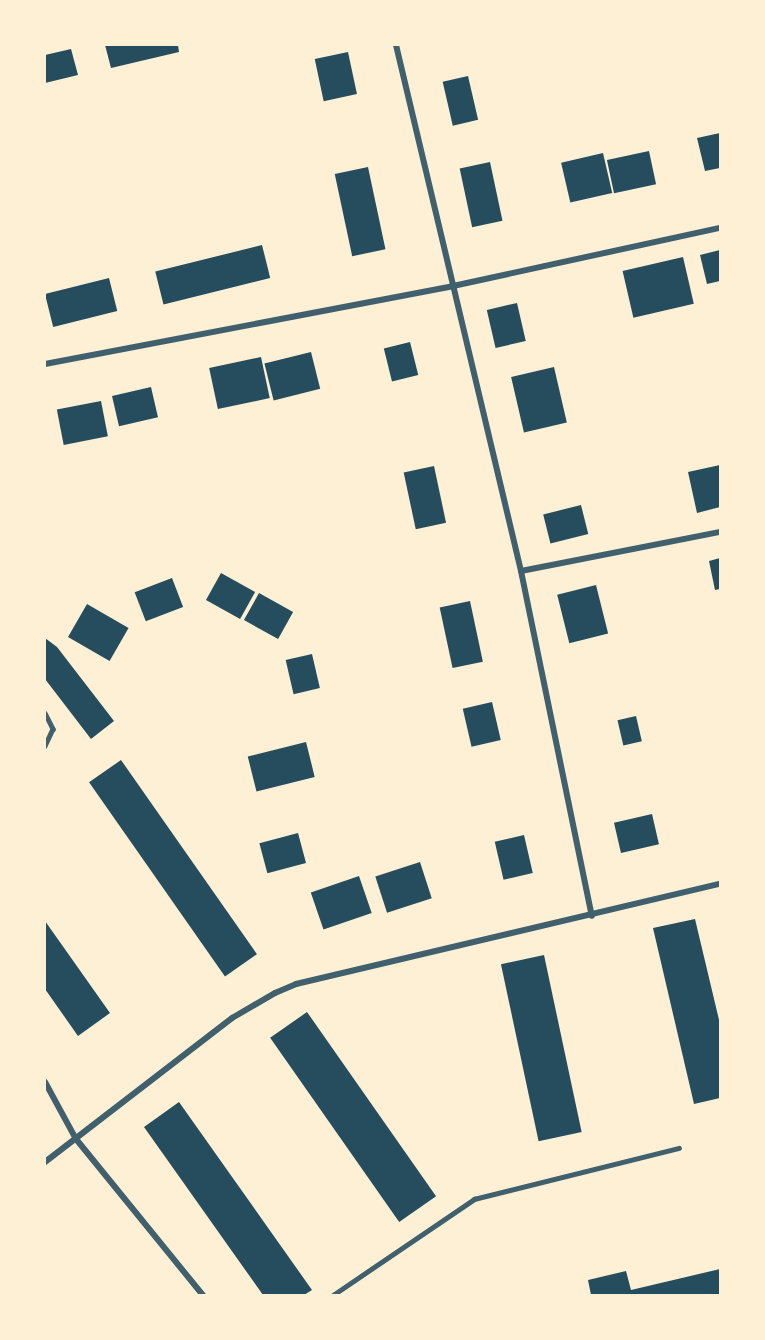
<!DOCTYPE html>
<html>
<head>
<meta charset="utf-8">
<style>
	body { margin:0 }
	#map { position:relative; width:765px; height:1340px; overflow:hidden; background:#fdf0d5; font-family:Barlow,sans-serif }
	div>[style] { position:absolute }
	.building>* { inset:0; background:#264d5e; transform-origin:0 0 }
	.service>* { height:4.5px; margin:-2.25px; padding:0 2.25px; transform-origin:2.25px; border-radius:2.25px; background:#3f606c }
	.minor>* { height:6px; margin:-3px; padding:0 3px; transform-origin:3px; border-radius:3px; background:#3f606c }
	span { translate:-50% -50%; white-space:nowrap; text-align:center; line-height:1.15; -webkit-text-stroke:6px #fdf0d5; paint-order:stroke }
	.frame { position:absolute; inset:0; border:46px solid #fdf0d5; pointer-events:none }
</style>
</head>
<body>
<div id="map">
	<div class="building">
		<i style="clip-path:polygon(105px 45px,178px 45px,179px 52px,111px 68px)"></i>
		<i style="clip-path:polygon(71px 49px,78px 75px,45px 83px,45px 55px)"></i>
		<i style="left:348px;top:52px;width:43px;height:34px;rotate:78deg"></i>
		<i style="left:468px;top:76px;width:45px;height:26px;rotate:77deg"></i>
		<i style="clip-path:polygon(720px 133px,720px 168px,705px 171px,697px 138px)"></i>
		<i style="left:649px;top:151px;width:34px;height:43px;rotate:78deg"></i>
		<i style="left:603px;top:153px;width:41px;height:43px;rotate:77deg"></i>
		<i style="left:490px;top:162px;width:60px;height:31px;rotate:78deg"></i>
		<i style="left:368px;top:167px;width:84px;height:34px;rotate:78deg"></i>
		<i style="left:262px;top:245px;width:34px;height:110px;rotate:76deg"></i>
		<i style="clip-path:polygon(720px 250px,720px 281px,707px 284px,700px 255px)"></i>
		<i style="left:683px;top:257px;width:48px;height:62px;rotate:77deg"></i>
		<i style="left:109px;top:278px;width:34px;height:66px;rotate:76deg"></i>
		<i style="left:517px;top:303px;width:39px;height:31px;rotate:77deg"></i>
		<i style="left:410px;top:342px;width:34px;height:27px;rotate:76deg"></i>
		<i style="left:311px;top:352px;width:38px;height:48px;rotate:76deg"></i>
		<i style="left:261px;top:357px;width:42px;height:53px;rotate:78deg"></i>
		<i style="left:554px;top:367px;width:57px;height:44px;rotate:77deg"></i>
		<i style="left:151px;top:387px;width:31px;height:40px;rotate:77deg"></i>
		<i style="left:101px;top:401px;width:36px;height:45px;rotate:79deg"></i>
		<i style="clip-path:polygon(720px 465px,720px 507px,697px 513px,688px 472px)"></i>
		<i style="left:434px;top:466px;width:58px;height:31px;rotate:78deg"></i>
		<i style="left:581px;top:505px;width:30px;height:39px;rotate:76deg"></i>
		<i style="clip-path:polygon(720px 558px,720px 589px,715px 590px,709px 561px)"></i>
		<i style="left:221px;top:573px;width:39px;height:31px;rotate:29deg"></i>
		<i style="left:172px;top:578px;width:31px;height:40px;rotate:69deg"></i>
		<i style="left:596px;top:585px;width:50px;height:40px;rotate:76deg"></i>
		<i style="left:259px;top:593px;width:39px;height:31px;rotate:29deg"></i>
		<i style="left:470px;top:601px;width:62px;height:31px;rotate:78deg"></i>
		<i style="left:87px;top:604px;width:48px;height:38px;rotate:30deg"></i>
		<i style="clip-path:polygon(45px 638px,57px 647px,114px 721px,91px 739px,45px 679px)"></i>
		<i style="left:312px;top:654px;width:35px;height:27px;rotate:77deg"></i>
		<i style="left:492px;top:702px;width:39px;height:30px;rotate:77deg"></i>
		<i style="left:636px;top:716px;width:26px;height:19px;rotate:77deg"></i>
		<i style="left:306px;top:742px;width:36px;height:60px;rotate:76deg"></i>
		<i style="left:121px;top:760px;width:237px;height:39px;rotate:55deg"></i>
		<i style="left:652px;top:814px;width:31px;height:39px;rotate:77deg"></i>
		<i style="left:298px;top:833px;width:31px;height:40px;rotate:75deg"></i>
		<i style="left:524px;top:835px;width:39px;height:30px;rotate:77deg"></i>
		<i style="left:420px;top:862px;width:38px;height:47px;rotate:72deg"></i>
		<i style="left:359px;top:876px;width:39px;height:51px;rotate:71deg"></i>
		<i style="clip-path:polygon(695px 919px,720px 1024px,720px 1098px,694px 1104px,653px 928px)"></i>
		<i style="clip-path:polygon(45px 921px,110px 1013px,78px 1036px,45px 989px)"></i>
		<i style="left:544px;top:955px;width:181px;height:44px;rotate:78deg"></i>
		<i style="left:307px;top:1012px;width:225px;height:45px;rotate:55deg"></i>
		<i style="clip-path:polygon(179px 1102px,312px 1290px,304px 1295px,263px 1295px,144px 1127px)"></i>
		<i style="clip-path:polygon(720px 1269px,720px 1295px,591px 1295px,588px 1280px,626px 1271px,631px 1290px)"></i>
	</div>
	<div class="service">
		<i style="left:45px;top:713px;width:18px;rotate:63deg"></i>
		<i style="left:53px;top:729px;width:19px;rotate:115deg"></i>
		<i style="left:333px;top:1295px;width:171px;rotate:-34.2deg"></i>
		<i style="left:474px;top:1199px;width:211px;rotate:-14deg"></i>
	</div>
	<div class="minor">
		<i style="left:396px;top:45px;width:541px;rotate:76.63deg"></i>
		<i style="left:521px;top:571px;width:352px;rotate:78.4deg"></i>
		<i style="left:45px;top:364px;width:415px;rotate:-10.8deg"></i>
		<i style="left:453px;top:286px;width:273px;rotate:-12.3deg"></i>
		<i style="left:521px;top:571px;width:203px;rotate:-11.1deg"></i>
		<i style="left:45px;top:1082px;width:65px;rotate:61.5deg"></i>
		<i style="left:76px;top:1139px;width:201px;rotate:50.9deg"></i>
		<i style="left:45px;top:1162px;width:236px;rotate:-37.6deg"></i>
		<i style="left:232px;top:1018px;width:50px;rotate:-30.2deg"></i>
		<i style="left:275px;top:993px;width:23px;rotate:-23deg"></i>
		<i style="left:296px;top:984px;width:436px;rotate:-13.3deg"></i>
	</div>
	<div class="frame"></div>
</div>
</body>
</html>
